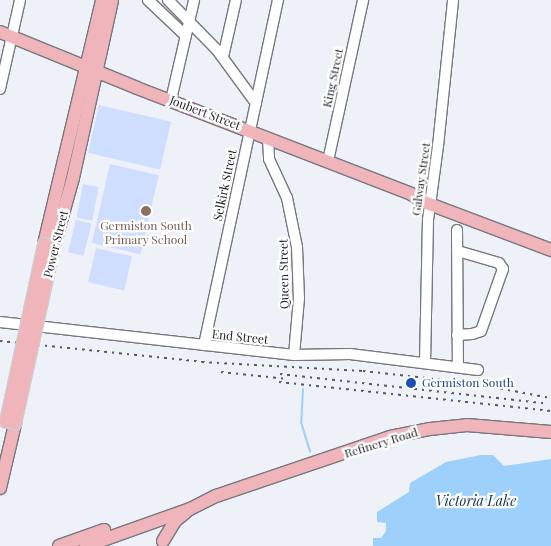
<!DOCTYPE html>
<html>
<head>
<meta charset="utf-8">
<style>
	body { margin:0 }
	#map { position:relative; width:551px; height:546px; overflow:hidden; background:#eef1f8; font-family:"Playfair Display",serif }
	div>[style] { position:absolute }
	.green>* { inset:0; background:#cfdefe; transform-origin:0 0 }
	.water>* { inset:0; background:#9dd0fb }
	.stream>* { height:2px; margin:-1px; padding:0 1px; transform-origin:1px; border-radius:1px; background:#9dd0fb }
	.roads { filter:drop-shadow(1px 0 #75787e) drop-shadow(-1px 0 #75787e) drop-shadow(0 1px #75787e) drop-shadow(0 -1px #75787e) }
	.minor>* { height:10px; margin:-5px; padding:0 5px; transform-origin:5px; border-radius:5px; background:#fff }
	.major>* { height:12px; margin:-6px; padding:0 6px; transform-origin:6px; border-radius:6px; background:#efb5bb }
	.rail>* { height:2px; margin-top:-1px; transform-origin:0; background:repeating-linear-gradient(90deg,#57585b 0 2.5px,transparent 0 7.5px) }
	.bridges { filter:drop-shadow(1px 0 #cecfcf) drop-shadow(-1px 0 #cecfcf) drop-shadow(0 1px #cecfcf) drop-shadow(0 -1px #cecfcf) }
	.major-bridge>* { height:12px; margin:-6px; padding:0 6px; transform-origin:6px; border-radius:6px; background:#efb5bb }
	.dots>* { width:14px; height:14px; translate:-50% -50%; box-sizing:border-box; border:2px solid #fff; border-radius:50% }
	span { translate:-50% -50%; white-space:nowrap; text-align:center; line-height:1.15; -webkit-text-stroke:4.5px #fff; paint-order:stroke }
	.street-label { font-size:12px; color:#222325 }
	.education-label { font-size:12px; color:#785e54 }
	.transit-label { font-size:12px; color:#164399 }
	.left { translate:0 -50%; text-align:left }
	.water-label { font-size:14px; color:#0e3451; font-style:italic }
</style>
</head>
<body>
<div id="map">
	<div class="green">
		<i style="left:99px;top:105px;width:74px;height:49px;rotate:13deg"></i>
		<i style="left:110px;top:164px;width:50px;height:81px;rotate:13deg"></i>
		<i style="left:83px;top:184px;width:16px;height:34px;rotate:11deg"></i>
		<i style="left:76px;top:220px;width:16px;height:33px;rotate:14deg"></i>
		<i style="left:96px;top:248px;width:37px;height:35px;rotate:13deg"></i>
	</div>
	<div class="water">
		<i style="clip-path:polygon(481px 455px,493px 455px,504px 466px,551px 459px,551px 546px,373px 546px,373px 538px,381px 538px,386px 531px,386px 523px,377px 522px,377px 512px,409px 492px,410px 483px,446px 462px)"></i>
	</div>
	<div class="stream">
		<i style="left:303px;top:389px;width:33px;rotate:93deg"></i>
		<i style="left:301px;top:422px;width:31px;rotate:73deg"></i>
	</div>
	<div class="roads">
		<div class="minor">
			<i style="left:148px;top:0;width:52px;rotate:43.5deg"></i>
			<i style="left:168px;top:0;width:70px;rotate:45.6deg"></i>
			<i style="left:217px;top:50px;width:66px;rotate:53.7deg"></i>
			<i style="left:223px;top:57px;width:58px;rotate:-77.2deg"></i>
			<i style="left:0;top:89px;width:91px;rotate:-77.3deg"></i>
			<i style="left:171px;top:100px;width:103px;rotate:-77deg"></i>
			<i style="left:268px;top:138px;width:21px;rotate:87deg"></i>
			<i style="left:269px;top:159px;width:43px;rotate:65.2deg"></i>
			<i style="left:287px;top:198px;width:50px;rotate:78.5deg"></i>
			<i style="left:297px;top:247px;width:51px;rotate:87.8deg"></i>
			<i style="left:299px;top:298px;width:57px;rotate:95deg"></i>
			<i style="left:328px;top:161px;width:165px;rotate:-77.7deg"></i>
			<i style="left:457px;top:230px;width:137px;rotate:89.6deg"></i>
			<i style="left:0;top:322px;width:296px;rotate:6.4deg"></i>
			<i style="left:294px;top:355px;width:56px;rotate:-1deg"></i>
			<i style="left:350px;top:354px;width:129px;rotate:7.1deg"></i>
			<i style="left:457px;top:335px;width:15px;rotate:-4deg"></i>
			<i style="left:472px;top:334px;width:9px;rotate:-18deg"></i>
			<i style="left:481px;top:331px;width:66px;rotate:-70.5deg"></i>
			<i style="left:503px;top:269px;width:7px;rotate:-124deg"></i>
			<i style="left:499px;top:263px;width:43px;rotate:-163.7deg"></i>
			<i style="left:204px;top:345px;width:353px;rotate:-77.9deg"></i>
			<i style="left:425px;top:363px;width:143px;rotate:-88.8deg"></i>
			<i style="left:428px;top:220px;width:75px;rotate:-82.3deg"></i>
			<i style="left:438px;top:146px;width:147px;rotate:-84.1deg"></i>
		</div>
		<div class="major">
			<i style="left:0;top:32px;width:148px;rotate:22.2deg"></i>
			<i style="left:137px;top:88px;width:294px;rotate:21.1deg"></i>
			<i style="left:411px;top:194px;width:15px;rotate:32deg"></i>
			<i style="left:424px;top:202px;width:136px;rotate:20.7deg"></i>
			<i style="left:44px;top:244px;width:251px;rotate:-76.6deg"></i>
			<i style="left:54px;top:246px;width:71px;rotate:-74.4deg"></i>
			<i style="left:73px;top:178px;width:182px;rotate:-77.6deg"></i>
			<i style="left:0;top:488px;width:66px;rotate:-76.8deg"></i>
			<i style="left:163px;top:541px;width:23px;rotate:-59deg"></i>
			<i style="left:175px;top:521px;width:14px;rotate:-39deg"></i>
			<i style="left:59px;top:546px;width:48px;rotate:-19.6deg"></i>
			<i style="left:86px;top:546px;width:110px;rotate:-19.6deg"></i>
			<i style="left:190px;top:509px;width:29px;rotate:-27deg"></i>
			<i style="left:216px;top:496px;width:184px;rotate:-18.7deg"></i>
			<i style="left:390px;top:437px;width:41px;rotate:-11.3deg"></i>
			<i style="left:430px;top:429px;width:37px;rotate:-6deg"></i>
			<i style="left:467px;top:425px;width:84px;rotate:4.8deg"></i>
		</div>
	</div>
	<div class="rail">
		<i style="left:0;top:341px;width:203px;rotate:5.9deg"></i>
		<i style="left:202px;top:362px;width:161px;rotate:3.2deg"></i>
		<i style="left:363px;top:371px;width:109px;rotate:6.3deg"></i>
		<i style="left:471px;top:383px;width:81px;rotate:10.6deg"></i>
		<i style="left:221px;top:372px;width:67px;rotate:6deg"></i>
		<i style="left:280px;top:374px;width:266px;rotate:6.3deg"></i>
		<i style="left:279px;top:382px;width:274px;rotate:6.1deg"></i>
	</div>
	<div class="bridges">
		<div class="major-bridge">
			<i style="left:6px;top:422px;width:182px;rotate:-77.9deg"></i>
			<i style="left:15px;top:424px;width:182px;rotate:-77.6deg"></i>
		</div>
	</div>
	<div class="dots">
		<i style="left:146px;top:211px;background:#8d6e63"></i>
		<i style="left:411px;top:383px;background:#1a4fb4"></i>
	</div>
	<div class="street-label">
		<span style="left:333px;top:78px;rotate:-78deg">King Street</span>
		<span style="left:205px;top:113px;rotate:21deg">Joubert Street</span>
		<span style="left:421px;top:179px;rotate:-82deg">Galway Street</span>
		<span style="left:225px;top:185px;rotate:-78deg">Selkirk Street</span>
		<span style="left:56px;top:244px;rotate:-76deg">Power Street</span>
		<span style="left:284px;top:274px;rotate:-91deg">Queen Street</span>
		<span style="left:240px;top:337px;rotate:6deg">End Street</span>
		<span style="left:381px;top:443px;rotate:-17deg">Refinery Road</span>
	</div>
	<div class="education-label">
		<span style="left:146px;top:233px">Germiston South<br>Primary School</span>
	</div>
	<div class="transit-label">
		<span class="left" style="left:422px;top:383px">Germiston South</span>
	</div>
	<div class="water-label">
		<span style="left:476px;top:501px">Victoria Lake</span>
	</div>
</div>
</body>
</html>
